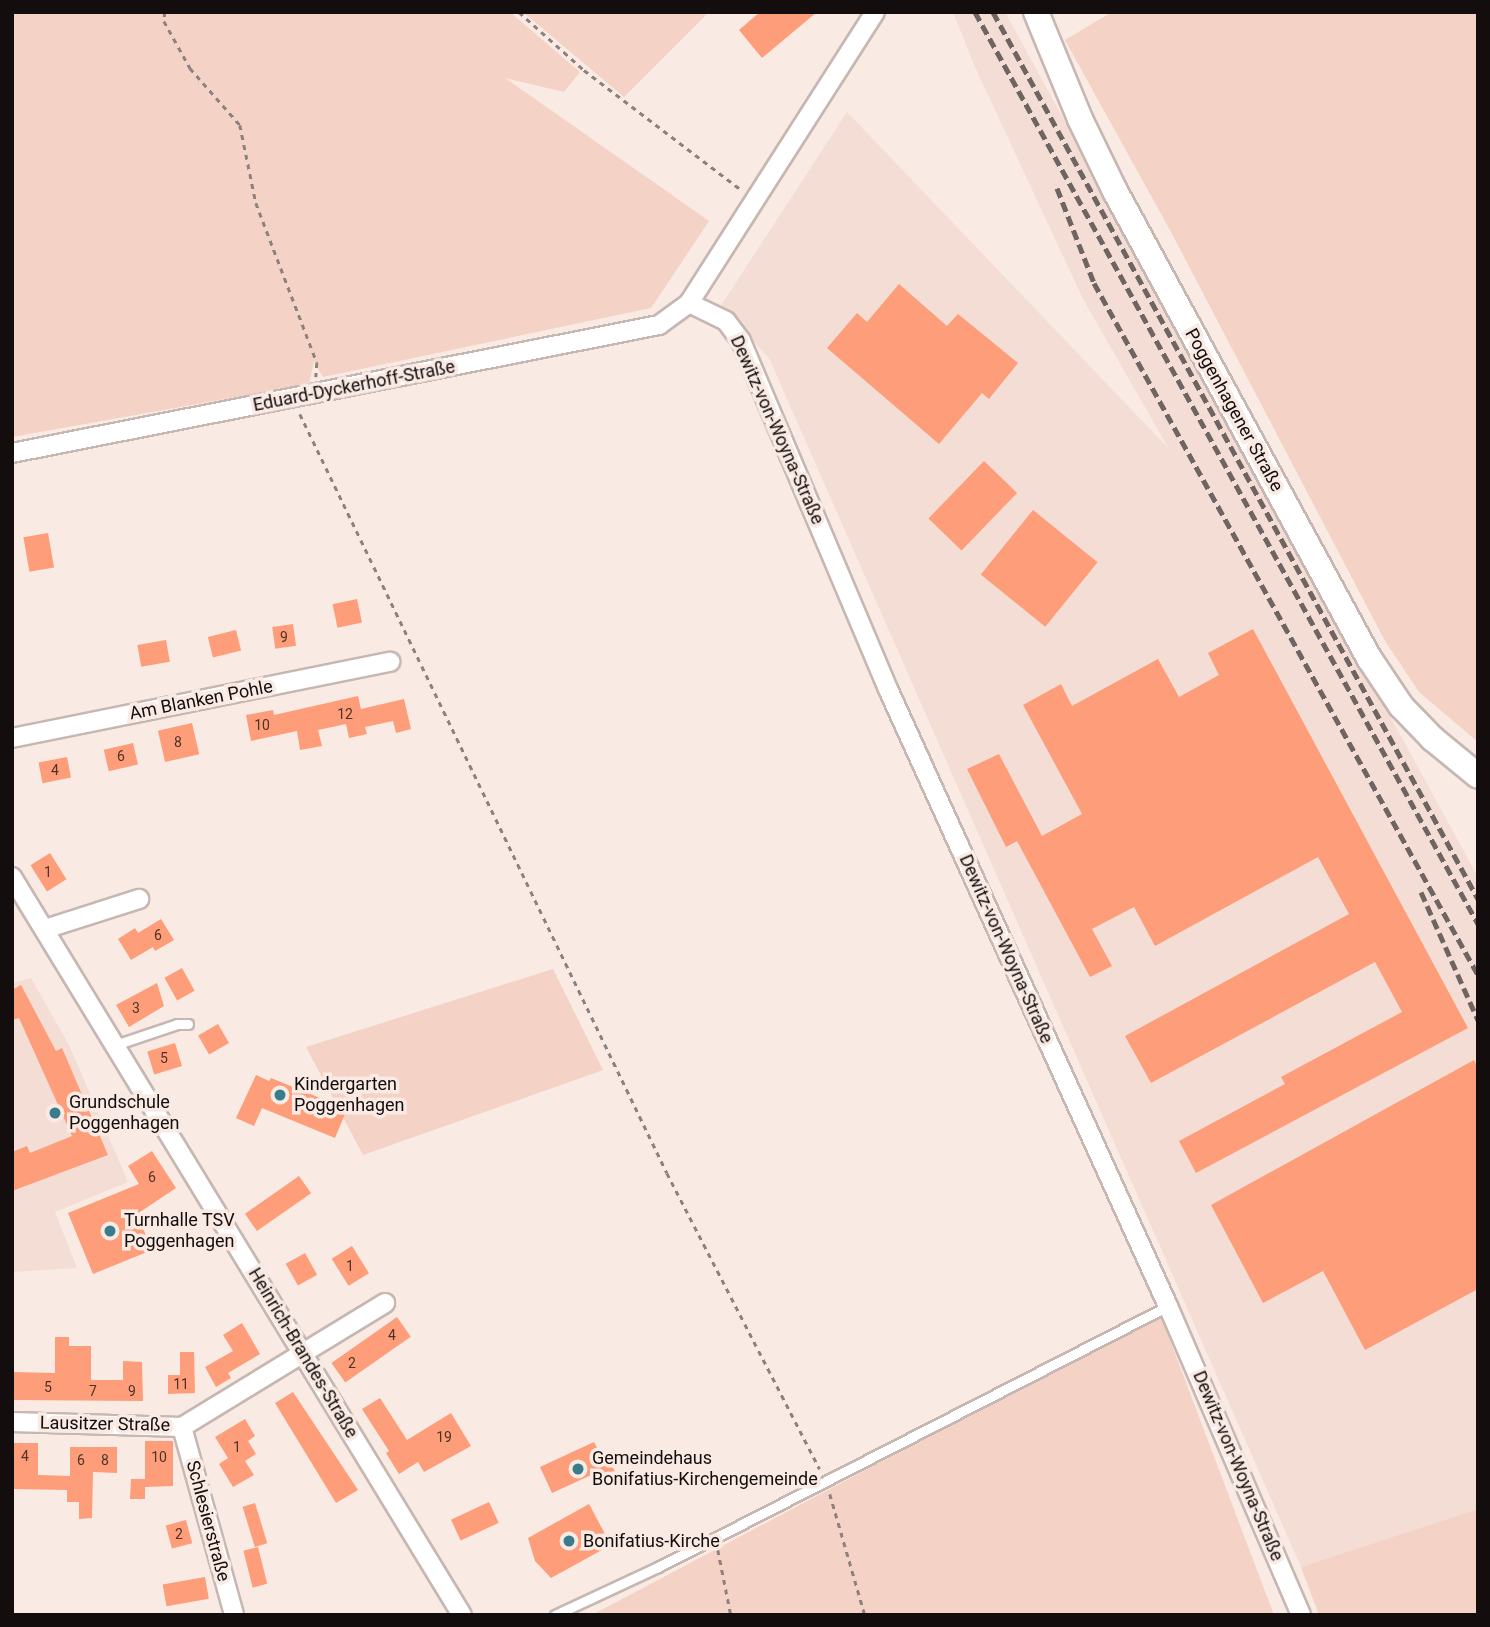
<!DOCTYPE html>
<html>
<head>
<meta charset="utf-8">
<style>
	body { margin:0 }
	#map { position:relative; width:1490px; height:1627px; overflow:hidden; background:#f9eae4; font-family:Roboto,sans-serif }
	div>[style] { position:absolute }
	.built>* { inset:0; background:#f4ddd5 }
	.green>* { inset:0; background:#f4d2c5 }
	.building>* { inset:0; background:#fe9d79; transform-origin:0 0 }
	.path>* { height:2.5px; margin-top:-1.25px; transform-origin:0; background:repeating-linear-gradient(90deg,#8b817e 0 5px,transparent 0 10px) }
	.roads { filter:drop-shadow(2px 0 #c6b7b2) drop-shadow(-2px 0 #c6b7b2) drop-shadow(0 2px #c6b7b2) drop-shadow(0 -2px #c6b7b2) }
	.lane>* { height:9px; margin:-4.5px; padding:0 4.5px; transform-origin:4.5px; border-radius:4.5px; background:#fff }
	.street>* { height:18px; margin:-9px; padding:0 9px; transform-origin:9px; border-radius:9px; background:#fff }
	.secondary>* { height:24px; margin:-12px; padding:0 12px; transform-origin:12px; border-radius:12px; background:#fff }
	.rail>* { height:5px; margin-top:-2.5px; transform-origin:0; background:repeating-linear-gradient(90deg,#6e6562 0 10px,transparent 0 15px) }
	.dots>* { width:19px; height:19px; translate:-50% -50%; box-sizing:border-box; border:4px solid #f9eae4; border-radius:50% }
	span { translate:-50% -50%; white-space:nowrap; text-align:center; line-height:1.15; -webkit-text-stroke:7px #f9eae4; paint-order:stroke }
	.number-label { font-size:14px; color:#4e3228 }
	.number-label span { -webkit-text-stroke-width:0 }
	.street-label { font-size:18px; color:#130e0d }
	.poi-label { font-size:18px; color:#130e0d }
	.left { translate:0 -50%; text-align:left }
	.frame { position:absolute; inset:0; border:14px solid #130e0d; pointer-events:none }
</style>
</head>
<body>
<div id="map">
	<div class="built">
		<i style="clip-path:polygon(953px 12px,1005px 12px,1478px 877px,1478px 1509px,1301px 1567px,769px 358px,720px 307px,847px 112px,1169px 449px,1083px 299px,975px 67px)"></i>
		<i style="clip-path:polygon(31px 978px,69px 1045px,128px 1182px,55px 1212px,77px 1268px,12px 1272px,12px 983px)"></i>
	</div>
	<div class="green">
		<i style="clip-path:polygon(12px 12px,510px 12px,580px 72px,564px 92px,505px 78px,709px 221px,651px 308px,323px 377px,314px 362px,309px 384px,12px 437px)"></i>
		<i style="clip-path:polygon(523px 12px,709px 12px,624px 97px)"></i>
		<i style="clip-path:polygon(1112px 12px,1478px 12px,1478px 742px,1419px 692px,1385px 641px,1171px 232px,1065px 40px)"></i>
		<i style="clip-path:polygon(553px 969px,603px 1070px,363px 1155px,306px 1047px)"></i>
		<i style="clip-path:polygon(1160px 1314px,1274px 1615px,592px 1615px)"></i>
		<i style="clip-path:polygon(1478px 1509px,1478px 1615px,1319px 1615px,1301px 1567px)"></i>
	</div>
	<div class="building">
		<i style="clip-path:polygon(760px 12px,817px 12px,762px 58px,739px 30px)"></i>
		<i style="clip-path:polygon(899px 284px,947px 326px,958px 314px,1018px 363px,989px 399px,982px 393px,939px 444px,827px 348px,857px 313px,867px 322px)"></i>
		<i style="left:984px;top:461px;width:46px;height:80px;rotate:44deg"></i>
		<i style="left:1033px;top:510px;width:83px;height:83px;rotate:39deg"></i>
		<i style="left:48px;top:533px;width:35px;height:25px;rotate:80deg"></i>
		<i style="left:357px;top:599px;width:24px;height:25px;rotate:78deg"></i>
		<i style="left:293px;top:624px;width:22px;height:21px;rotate:82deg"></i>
		<i style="clip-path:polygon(1253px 629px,1468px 1028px,1196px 1173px,1179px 1141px,1285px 1084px,1281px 1077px,1402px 1012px,1375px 962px,1151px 1083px,1125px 1036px,1349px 914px,1318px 857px,1155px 946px,1134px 907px,1092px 929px,1112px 966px,1090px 977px,1017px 841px,1006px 847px,967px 769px,999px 754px,1042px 836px,1082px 814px,1023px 705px,1061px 684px,1072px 706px,1158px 659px,1179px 697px,1219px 675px,1208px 653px)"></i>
		<i style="left:236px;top:630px;width:21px;height:29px;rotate:76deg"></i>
		<i style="left:166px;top:640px;width:22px;height:29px;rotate:80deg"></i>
		<i style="clip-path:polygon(358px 696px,361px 709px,404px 699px,411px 729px,396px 733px,393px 721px,365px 727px,367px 734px,349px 738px,346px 724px,318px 730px,322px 746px,300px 750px,297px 731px,251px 741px,246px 715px,273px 710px,274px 715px)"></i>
		<i style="left:192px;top:723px;width:32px;height:35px;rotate:77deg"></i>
		<i style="left:133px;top:743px;width:22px;height:30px;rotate:77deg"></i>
		<i style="left:67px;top:757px;width:21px;height:29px;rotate:79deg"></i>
		<i style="left:50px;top:853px;width:31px;height:23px;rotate:58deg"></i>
		<i style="clip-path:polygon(161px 919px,174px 940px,155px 951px,153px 947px,131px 960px,118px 939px,135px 928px,138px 933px)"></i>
		<i style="left:182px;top:968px;width:26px;height:20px;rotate:61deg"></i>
		<i style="clip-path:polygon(157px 983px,164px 1006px,129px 1027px,116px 1005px)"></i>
		<i style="clip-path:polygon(21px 985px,56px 1051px,62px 1048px,108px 1155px,12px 1191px,12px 1152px,27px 1146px,30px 1153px,72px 1136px,19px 1018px,12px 1020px,12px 990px)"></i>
		<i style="left:218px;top:1024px;width:22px;height:23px;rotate:60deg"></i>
		<i style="left:175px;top:1043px;width:24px;height:29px;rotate:73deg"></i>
		<i style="clip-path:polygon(1474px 1060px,1478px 1068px,1478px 1289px,1365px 1350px,1323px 1271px,1263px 1303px,1211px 1205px)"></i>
		<i style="clip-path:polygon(256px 1075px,269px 1081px,271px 1078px,347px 1109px,335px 1138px,262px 1108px,254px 1126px,236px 1118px)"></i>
		<i style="clip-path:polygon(152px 1151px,176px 1188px,137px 1214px,152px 1250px,93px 1274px,68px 1213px,139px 1184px,128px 1166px)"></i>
		<i style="left:299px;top:1176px;width:21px;height:66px;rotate:55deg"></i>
		<i style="left:352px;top:1246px;width:32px;height:24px;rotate:58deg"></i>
		<i style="left:305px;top:1253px;width:25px;height:22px;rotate:61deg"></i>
		<i style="left:397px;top:1317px;width:24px;height:80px;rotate:55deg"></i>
		<i style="clip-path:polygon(242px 1323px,260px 1354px,228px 1373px,231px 1378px,216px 1387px,205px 1367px,233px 1351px,223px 1335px)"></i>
		<i style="clip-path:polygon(55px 1337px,69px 1337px,69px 1346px,91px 1346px,91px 1380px,123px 1380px,123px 1361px,142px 1362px,143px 1401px,12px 1400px,12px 1372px,55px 1373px)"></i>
		<i style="clip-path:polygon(180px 1352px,194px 1352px,195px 1393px,168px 1394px,168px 1375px,180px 1375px)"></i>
		<i style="clip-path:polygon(293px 1392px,358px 1490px,336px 1503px,275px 1403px)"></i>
		<i style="clip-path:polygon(380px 1398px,407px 1440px,451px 1413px,471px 1446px,424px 1472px,418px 1462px,399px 1474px,386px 1453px,389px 1451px,362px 1409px)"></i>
		<i style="clip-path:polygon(245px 1419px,255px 1436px,248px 1441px,256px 1454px,245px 1461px,254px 1475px,233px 1487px,219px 1464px,228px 1458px,215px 1437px)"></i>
		<i style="clip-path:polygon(145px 1441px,173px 1441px,173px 1486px,145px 1487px,145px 1480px,145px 1499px,130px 1499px,131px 1479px,145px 1479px)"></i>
		<i style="clip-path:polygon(594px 1442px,600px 1453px,605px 1451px,620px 1482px,607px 1487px,600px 1471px,552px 1493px,540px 1467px)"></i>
		<i style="clip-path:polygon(12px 1443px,38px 1443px,38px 1475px,70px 1476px,70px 1447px,117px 1447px,117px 1473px,93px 1472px,92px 1518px,79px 1519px,79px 1502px,67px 1502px,67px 1490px,12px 1489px)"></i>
		<i style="left:489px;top:1502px;width:23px;height:42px;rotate:65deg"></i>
		<i style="left:255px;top:1503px;width:42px;height:13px;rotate:73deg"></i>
		<i style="clip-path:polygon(589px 1504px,611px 1545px,551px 1578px,535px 1561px,528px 1538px)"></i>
		<i style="left:186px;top:1520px;width:24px;height:21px;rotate:75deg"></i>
		<i style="left:258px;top:1547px;width:38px;height:15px;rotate:76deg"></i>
		<i style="left:205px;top:1577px;width:22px;height:43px;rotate:80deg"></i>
	</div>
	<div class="path">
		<i style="left:165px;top:12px;width:9px;rotate:96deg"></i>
		<i style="left:164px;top:21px;width:54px;rotate:61deg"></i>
		<i style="left:190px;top:68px;width:76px;rotate:48.7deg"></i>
		<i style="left:240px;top:125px;width:80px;rotate:78.4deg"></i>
		<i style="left:256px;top:203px;width:171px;rotate:69.1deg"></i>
		<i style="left:317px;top:363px;width:14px;rotate:94deg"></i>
		<i style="left:519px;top:12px;width:87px;rotate:41.7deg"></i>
		<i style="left:584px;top:70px;width:196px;rotate:37.3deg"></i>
		<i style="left:300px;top:414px;width:843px;rotate:64.19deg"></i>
		<i style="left:667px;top:1173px;width:333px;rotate:62.7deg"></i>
		<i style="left:830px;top:1494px;width:126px;rotate:73.9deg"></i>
		<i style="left:718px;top:1550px;width:66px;rotate:78.7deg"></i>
	</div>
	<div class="roads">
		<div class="lane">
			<i style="left:115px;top:1045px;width:65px;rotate:-18.7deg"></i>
			<i style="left:177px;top:1024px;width:11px"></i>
			<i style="left:555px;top:1615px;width:114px;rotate:-25deg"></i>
			<i style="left:658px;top:1567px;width:573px;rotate:-27.1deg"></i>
		</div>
		<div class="street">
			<i style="left:689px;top:303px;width:41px;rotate:25.9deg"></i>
			<i style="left:726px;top:321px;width:25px;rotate:53deg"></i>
			<i style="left:741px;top:341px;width:378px;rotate:67.1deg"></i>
			<i style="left:888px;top:689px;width:678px;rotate:65.59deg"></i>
			<i style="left:1168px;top:1306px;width:336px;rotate:66.7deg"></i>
			<i style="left:12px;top:453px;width:660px;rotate:-11.19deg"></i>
			<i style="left:659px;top:325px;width:37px;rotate:-36deg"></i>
			<i style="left:689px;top:303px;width:345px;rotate:-57.4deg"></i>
			<i style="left:12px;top:738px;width:386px;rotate:-11.4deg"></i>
			<i style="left:12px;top:877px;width:864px;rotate:58.63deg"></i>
			<i style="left:45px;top:929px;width:99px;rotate:-17.7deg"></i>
			<i style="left:12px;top:1422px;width:170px;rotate:1.7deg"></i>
			<i style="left:182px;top:1427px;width:238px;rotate:-31.4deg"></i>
			<i style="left:182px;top:1427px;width:195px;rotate:74.5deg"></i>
		</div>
		<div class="secondary">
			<i style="left:1036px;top:12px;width:116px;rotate:67.6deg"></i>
			<i style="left:1080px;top:119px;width:80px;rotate:64.1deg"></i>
			<i style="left:1115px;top:191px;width:532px;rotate:61.46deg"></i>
			<i style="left:1369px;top:658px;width:58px;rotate:56.3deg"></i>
			<i style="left:1401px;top:706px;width:46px;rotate:45.9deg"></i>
			<i style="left:1433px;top:739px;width:58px;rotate:39.4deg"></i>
		</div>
	</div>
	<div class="rail">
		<i style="left:975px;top:12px;width:1042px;rotate:61.12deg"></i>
		<i style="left:993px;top:12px;width:1011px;rotate:61.33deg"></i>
		<i style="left:1057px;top:188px;width:102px;rotate:68.7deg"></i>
		<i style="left:1094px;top:283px;width:791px;rotate:60.97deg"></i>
		<i style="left:1421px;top:892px;width:140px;rotate:66deg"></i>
	</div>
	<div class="dots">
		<i style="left:280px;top:1095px;background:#397d8c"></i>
		<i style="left:55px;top:1113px;background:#397d8c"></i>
		<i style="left:110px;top:1231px;background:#397d8c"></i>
		<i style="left:578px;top:1469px;background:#397d8c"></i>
		<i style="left:569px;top:1541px;background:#397d8c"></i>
	</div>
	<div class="number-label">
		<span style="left:284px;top:637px">9</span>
		<span style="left:345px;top:714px">12</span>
		<span style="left:262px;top:725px">10</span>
		<span style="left:178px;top:742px">8</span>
		<span style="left:121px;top:756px">6</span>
		<span style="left:55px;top:770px">4</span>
		<span style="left:48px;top:872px">1</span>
		<span style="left:158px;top:935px">6</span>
		<span style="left:136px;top:1008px">3</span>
		<span style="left:164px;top:1058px">5</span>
		<span style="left:152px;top:1177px">6</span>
		<span style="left:350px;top:1266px">1</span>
		<span style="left:392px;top:1335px">4</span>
		<span style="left:352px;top:1363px">2</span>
		<span style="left:181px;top:1384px">11</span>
		<span style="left:48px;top:1387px">5</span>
		<span style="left:93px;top:1391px">7</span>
		<span style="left:132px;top:1391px">9</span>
		<span style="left:444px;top:1437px">19</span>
		<span style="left:237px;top:1447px">1</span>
		<span style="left:25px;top:1456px">4</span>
		<span style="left:159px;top:1457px">10</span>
		<span style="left:81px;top:1460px">6</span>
		<span style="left:105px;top:1460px">8</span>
		<span style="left:179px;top:1534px">2</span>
	</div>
	<div class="street-label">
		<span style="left:354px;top:386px;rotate:-11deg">Eduard-Dyckerhoff-Straße</span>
		<span style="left:1234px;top:410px;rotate:61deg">Poggenhagener Straße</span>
		<span style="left:777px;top:430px;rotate:66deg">Dewitz-von-Woyna-Straße</span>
		<span style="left:201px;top:700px;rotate:-11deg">Am Blanken Pohle</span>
		<span style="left:1006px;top:949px;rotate:66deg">Dewitz-von-Woyna-Straße</span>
		<span style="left:303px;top:1353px;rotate:59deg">Heinrich-Brandes-Straße</span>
		<span style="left:105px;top:1424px;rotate:1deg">Lausitzer Straße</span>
		<span style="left:1238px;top:1466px;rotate:67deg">Dewitz-von-Woyna-Straße</span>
		<span style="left:208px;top:1521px;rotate:75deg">Schlesierstraße</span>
	</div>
	<div class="poi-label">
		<span class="left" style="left:294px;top:1095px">Kindergarten<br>Poggenhagen</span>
		<span class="left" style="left:69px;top:1113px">Grundschule<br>Poggenhagen</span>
		<span class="left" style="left:124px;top:1231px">Turnhalle TSV<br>Poggenhagen</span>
		<span class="left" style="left:592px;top:1469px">Gemeindehaus<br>Bonifatius-Kirchengemeinde</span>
		<span class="left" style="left:583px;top:1541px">Bonifatius-Kirche</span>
	</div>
	<div class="frame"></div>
</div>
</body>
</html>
